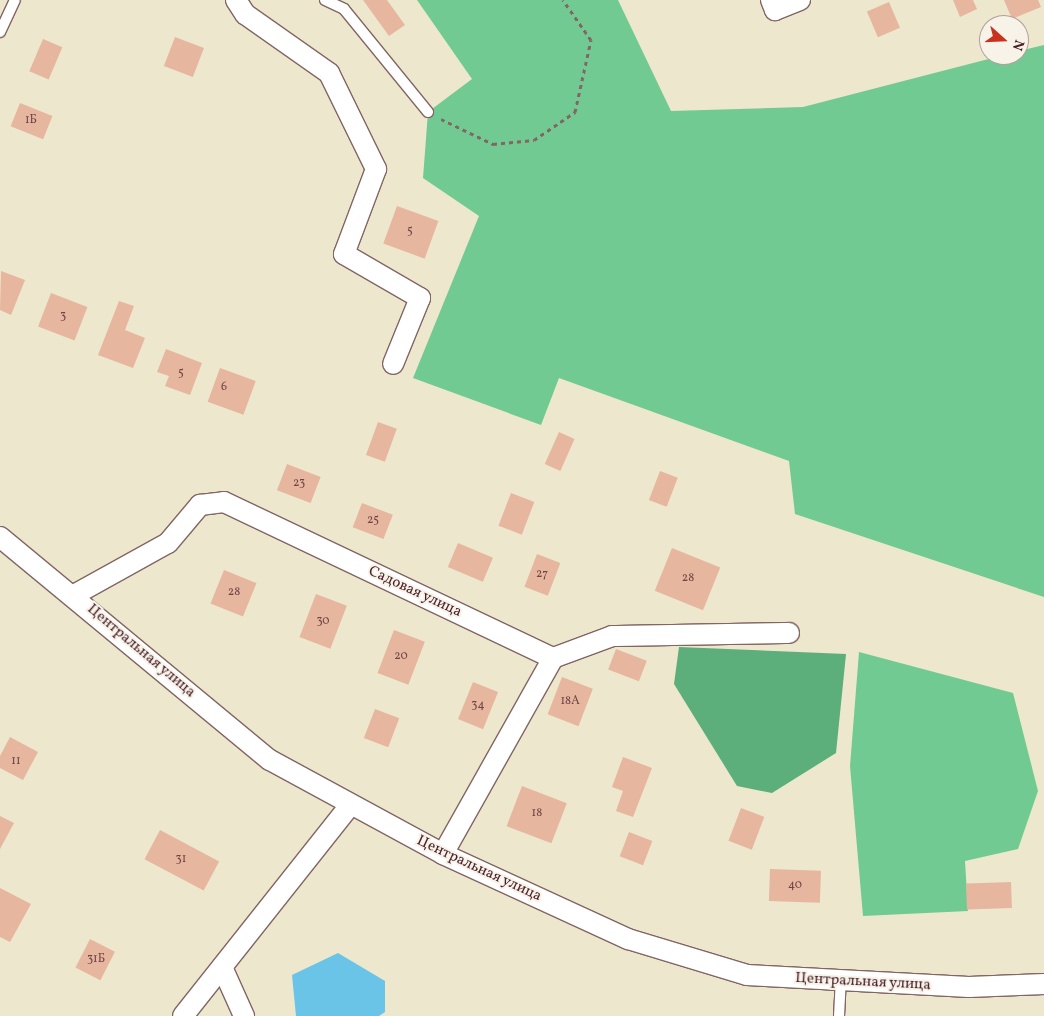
<!DOCTYPE html>
<html>
<head>
<meta charset="utf-8">
<style>
	body { margin:0 }
	#map { position:relative; width:1044px; height:1016px; overflow:hidden; background:#ede7cd; font-family:Vollkorn,serif }
	div>[style] { position:absolute }
	.green>* { inset:0; background:#71ca91 }
	.forest>* { inset:0; background:#5cae7b }
	.water>* { inset:0; background:#6ac4e7 }
	.building>* { inset:0; background:#e6b69e; transform-origin:0 0 }
	.path>* { height:3px; margin-top:-1.5px; transform-origin:0; background:repeating-linear-gradient(90deg,#836564 0 4px,transparent 0 8px) }
	.roads { filter:drop-shadow(1px 0 #836564) drop-shadow(-1px 0 #836564) drop-shadow(0 1px #836564) drop-shadow(0 -1px #836564) }
	.service>* { height:10px; margin:-5px; padding:0 5px; transform-origin:5px; border-radius:5px; background:#fff }
	.minor>* { height:20px; margin:-10px; padding:0 10px; transform-origin:10px; border-radius:10px; background:#fff }
	span { translate:-50% -50%; white-space:nowrap; text-align:center; line-height:1.15; -webkit-text-stroke:4px #f7f3e8; paint-order:stroke }
	.number-label { font-size:12px; color:#714548 }
	.number-label span { -webkit-text-stroke-width:0 }
	.street-label { font-size:15px; color:#4a1f2b }
	.north { position:absolute; left:979px; top:15px; width:50px; height:50px; box-sizing:border-box; background:#f7f3e8; border:1px solid #b29e9c; border-radius:50%; rotate:110deg; font-size:14px; font-weight:700; line-height:20px; text-align:center; color:#4a1f2b }
	.north::after { content:''; display:block; margin:auto; width:18px; height:22px; background:#c8321e; clip-path:polygon(50% 0,100% 100%,50% 72%,0 100%) }
</style>
</head>
<body>
<div id="map">
	<div class="green">
		<i style="clip-path:polygon(417px 0,618px 0,671px 111px,803px 107px,1004px 55px,1019px 55px,1019px 51px,1044px 45px,1044px 597px,795px 514px,789px 461px,559px 378px,541px 425px,413px 378px,479px 216px,423px 178px,428px 112px,472px 79px)"></i>
		<i style="clip-path:polygon(859px 652px,1013px 693px,1038px 791px,1018px 849px,965px 861px,968px 911px,863px 916px,850px 766px)"></i>
	</div>
	<div class="forest">
		<i style="clip-path:polygon(679px 647px,846px 654px,836px 753px,772px 793px,737px 786px,674px 684px)"></i>
	</div>
	<div class="water">
		<i style="clip-path:polygon(338px 953px,385px 981px,385px 1012px,379px 1016px,296px 1016px,292px 975px)"></i>
	</div>
	<div class="building">
		<i style="clip-path:polygon(363px 0,387px 0,405px 25px,389px 36px)"></i>
		<i style="clip-path:polygon(953px 0,973px 0,977px 9px,960px 17px)"></i>
		<i style="clip-path:polygon(1004px 0,1038px 0,1041px 7px,1012px 19px)"></i>
		<i style="left:889px;top:2px;width:28px;height:24px;rotate:67deg"></i>
		<i style="left:175px;top:37px;width:31px;height:31px;rotate:21deg"></i>
		<i style="left:43px;top:39px;width:21px;height:35px;rotate:23deg"></i>
		<i style="left:20px;top:103px;width:35px;height:25px;rotate:22deg"></i>
		<i style="left:397px;top:206px;width:44px;height:40px;rotate:20deg"></i>
		<i style="clip-path:polygon(1px 271px,25px 280px,11px 315px,0 310px)"></i>
		<i style="left:51px;top:293px;width:39px;height:36px;rotate:21deg"></i>
		<i style="clip-path:polygon(119px 301px,134px 306px,125px 330px,145px 338px,133px 368px,98px 355px)"></i>
		<i style="clip-path:polygon(166px 349px,202px 363px,190px 395px,165px 386px,169px 376px,157px 372px)"></i>
		<i style="left:220px;top:368px;width:38px;height:36px;rotate:20deg"></i>
		<i style="left:378px;top:422px;width:20px;height:35px;rotate:20deg"></i>
		<i style="left:559px;top:432px;width:17px;height:35px;rotate:24deg"></i>
		<i style="left:287px;top:464px;width:36px;height:28px;rotate:21deg"></i>
		<i style="left:660px;top:471px;width:19px;height:31px;rotate:21deg"></i>
		<i style="left:511px;top:493px;width:25px;height:35px;rotate:21deg"></i>
		<i style="left:362px;top:503px;width:33px;height:26px;rotate:21deg"></i>
		<i style="left:458px;top:543px;width:38px;height:26px;rotate:23deg"></i>
		<i style="left:672px;top:548px;width:52px;height:46px;rotate:22deg"></i>
		<i style="left:537px;top:554px;width:25px;height:35px;rotate:21deg"></i>
		<i style="left:224px;top:570px;width:35px;height:36px;rotate:22deg"></i>
		<i style="left:316px;top:594px;width:33px;height:46px;rotate:21deg"></i>
		<i style="left:394px;top:630px;width:33px;height:46px;rotate:21deg"></i>
		<i style="left:616px;top:649px;width:33px;height:22px;rotate:21deg"></i>
		<i style="left:562px;top:677px;width:33px;height:40px;rotate:21deg"></i>
		<i style="left:473px;top:682px;width:27px;height:40px;rotate:22deg"></i>
		<i style="left:375px;top:709px;width:26px;height:31px;rotate:21deg"></i>
		<i style="clip-path:polygon(10px 737px,38px 752px,23px 780px,0 768px,0 756px)"></i>
		<i style="clip-path:polygon(623px 757px,652px 768px,633px 817px,616px 811px,623px 791px,612px 787px)"></i>
		<i style="left:522px;top:786px;width:48px;height:43px;rotate:21deg"></i>
		<i style="left:741px;top:808px;width:25px;height:35px;rotate:21deg"></i>
		<i style="clip-path:polygon(0 816px,14px 823px,0 849px)"></i>
		<i style="left:160px;top:830px;width:67px;height:33px;rotate:28deg"></i>
		<i style="left:629px;top:832px;width:25px;height:26px;rotate:21deg"></i>
		<i style="left:770px;top:869px;width:51px;height:32px;rotate:2deg"></i>
		<i style="left:1011px;top:882px;width:26px;height:45px;rotate:88deg"></i>
		<i style="clip-path:polygon(0 888px,31px 904px,10px 942px,0 937px)"></i>
		<i style="left:90px;top:939px;width:28px;height:32px;rotate:27deg"></i>
	</div>
	<div class="path">
		<i style="left:441px;top:119px;width:58px;rotate:25.7deg"></i>
		<i style="left:493px;top:144px;width:41px;rotate:-5.6deg"></i>
		<i style="left:534px;top:140px;width:50px;rotate:-34.3deg"></i>
		<i style="left:575px;top:112px;width:74px;rotate:-77.5deg"></i>
		<i style="left:591px;top:40px;width:49px;rotate:-125deg"></i>
	</div>
	<div class="roads">
		<div class="service">
			<i style="left:325px;top:0;width:21px;rotate:25deg"></i>
			<i style="left:344px;top:9px;width:133px;rotate:50.8deg"></i>
			<i style="left:0;top:32px;width:35px;rotate:-65deg"></i>
			<i style="left:839px;top:1016px;width:35px;rotate:-87deg"></i>
		</div>
		<div class="minor">
			<i style="left:236px;top:0;width:17px;rotate:57deg"></i>
			<i style="left:245px;top:14px;width:103px;rotate:35.1deg"></i>
			<i style="left:329px;top:73px;width:107px;rotate:63.9deg"></i>
			<i style="left:376px;top:169px;width:91px;rotate:110.6deg"></i>
			<i style="left:344px;top:254px;width:88px;rotate:30.1deg"></i>
			<i style="left:420px;top:298px;width:71px;rotate:112.2deg"></i>
			<i style="left:771px;top:0;width:11px;rotate:68deg"></i>
			<i style="left:775px;top:10px;width:27px;rotate:-22deg"></i>
			<i style="left:0;top:537px;width:350px;rotate:39.6deg"></i>
			<i style="left:270px;top:760px;width:197px;rotate:28.5deg"></i>
			<i style="left:443px;top:854px;width:204px;rotate:24.7deg"></i>
			<i style="left:628px;top:939px;width:124px;rotate:16.8deg"></i>
			<i style="left:747px;top:975px;width:222px;rotate:3.1deg"></i>
			<i style="left:969px;top:987px;width:75px;rotate:-2.3deg"></i>
			<i style="left:74px;top:595px;width:107px;rotate:-29deg"></i>
			<i style="left:168px;top:543px;width:50px;rotate:-49.9deg"></i>
			<i style="left:200px;top:505px;width:24px;rotate:-7deg"></i>
			<i style="left:224px;top:502px;width:364px;rotate:25.4deg"></i>
			<i style="left:553px;top:658px;width:63px;rotate:-20.4deg"></i>
			<i style="left:612px;top:636px;width:177px;rotate:-1deg"></i>
			<i style="left:443px;top:854px;width:225px;rotate:-60.7deg"></i>
			<i style="left:222px;top:967px;width:54px;rotate:65.8deg"></i>
			<i style="left:183px;top:1016px;width:269px;rotate:-51.6deg"></i>
		</div>
	</div>
	<div class="number-label">
		<span style="left:31px;top:121px">1Б</span>
		<span style="left:410px;top:232px">5</span>
		<span style="left:63px;top:317px">3</span>
		<span style="left:181px;top:374px">5</span>
		<span style="left:224px;top:388px">6</span>
		<span style="left:299px;top:484px">23</span>
		<span style="left:373px;top:521px">25</span>
		<span style="left:542px;top:575px">27</span>
		<span style="left:688px;top:579px">28</span>
		<span style="left:234px;top:593px">28</span>
		<span style="left:323px;top:622px">30</span>
		<span style="left:401px;top:657px">20</span>
		<span style="left:570px;top:702px">18А</span>
		<span style="left:478px;top:706px">34</span>
		<span style="left:16px;top:762px">11</span>
		<span style="left:537px;top:814px">18</span>
		<span style="left:181px;top:860px">31</span>
		<span style="left:795px;top:886px">40</span>
		<span style="left:96px;top:960px">31Б</span>
	</div>
	<div class="street-label">
		<span style="left:415px;top:592px;rotate:25deg">Садовая улица</span>
		<span style="left:141px;top:651px;rotate:40deg">Центральная улица</span>
		<span style="left:479px;top:869px;rotate:25deg">Центральная улица</span>
		<span style="left:863px;top:982px;rotate:3deg">Центральная улица</span>
	</div>
	<div class="north">N</div>
</div>
</body>
</html>
